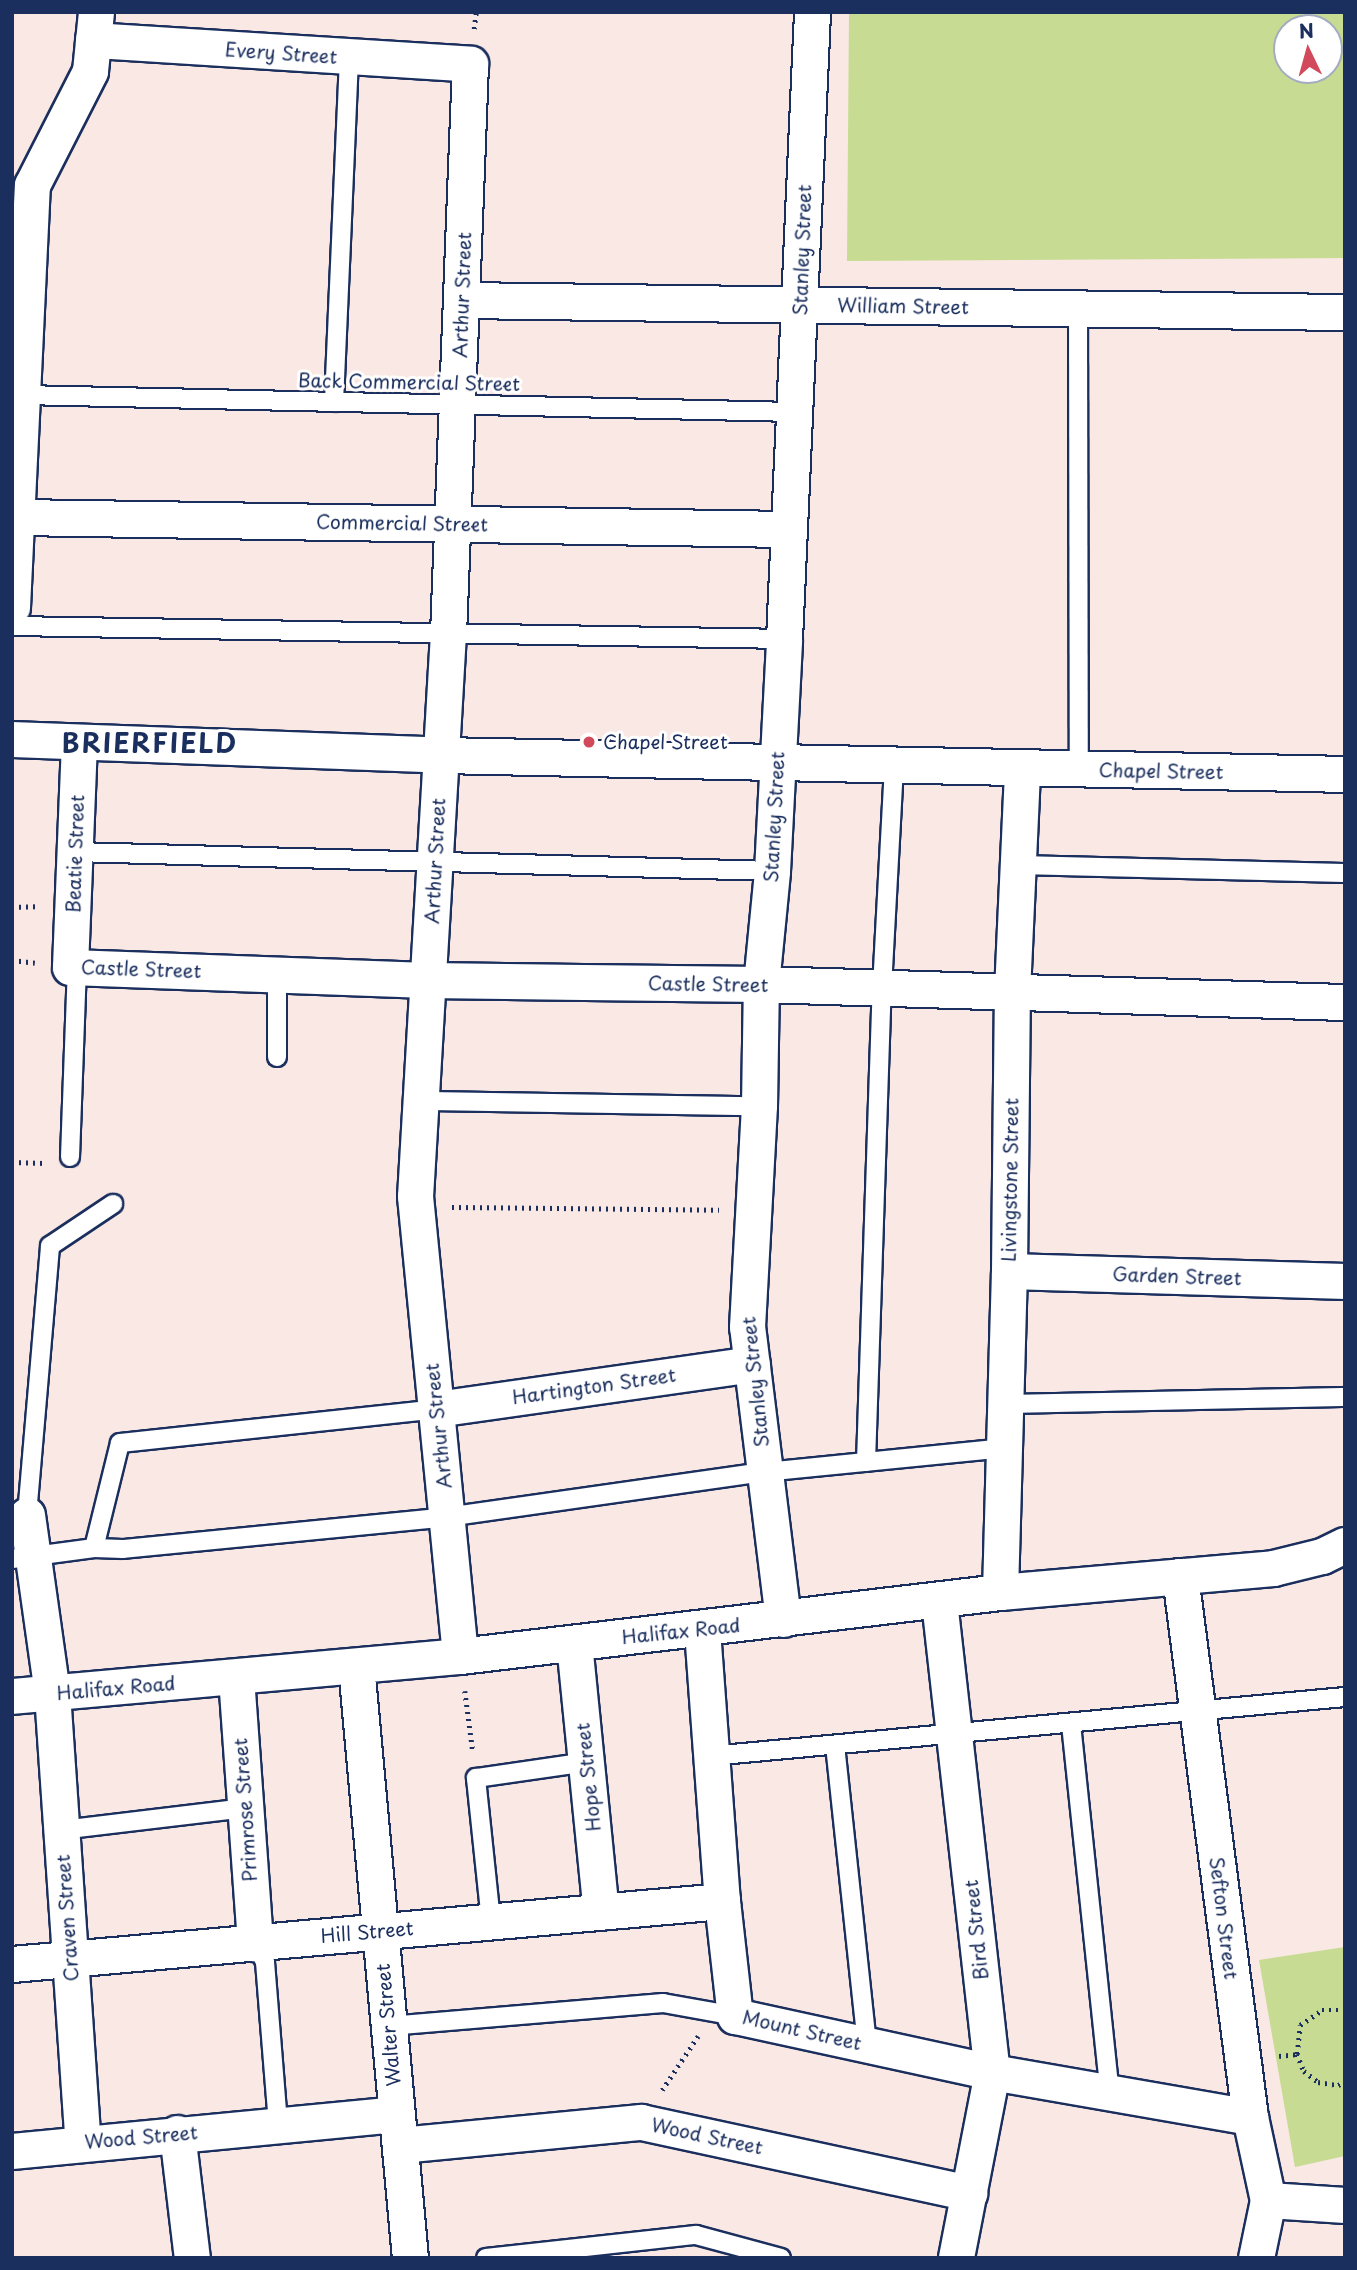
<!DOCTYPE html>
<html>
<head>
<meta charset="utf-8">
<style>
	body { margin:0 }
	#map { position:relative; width:1357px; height:2270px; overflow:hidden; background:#f9e8e3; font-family:"Playpen Sans",sans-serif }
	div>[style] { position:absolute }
	.green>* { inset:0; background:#c7dc92 }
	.path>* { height:4.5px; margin-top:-2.25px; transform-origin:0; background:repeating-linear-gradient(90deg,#1b2f5e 0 2px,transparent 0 7px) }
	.roads { filter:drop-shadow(2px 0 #1b2f5e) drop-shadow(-2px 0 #1b2f5e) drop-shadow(0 2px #1b2f5e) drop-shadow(0 -2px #1b2f5e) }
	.service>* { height:18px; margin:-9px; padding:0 9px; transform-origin:9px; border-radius:9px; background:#fff }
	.minor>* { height:35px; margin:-17.5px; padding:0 17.5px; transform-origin:17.5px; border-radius:17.5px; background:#fff }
	.dots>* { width:19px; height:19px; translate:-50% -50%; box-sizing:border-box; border:4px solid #fff; border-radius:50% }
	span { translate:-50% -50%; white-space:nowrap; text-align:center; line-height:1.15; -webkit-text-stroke:6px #fff; paint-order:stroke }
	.street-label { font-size:19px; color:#1b2f5e }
	.poi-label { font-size:19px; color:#1b2f5e }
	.left { translate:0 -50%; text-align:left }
	.district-label { font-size:26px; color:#1b2f5e; font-weight:700; letter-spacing:2px }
	.frame { position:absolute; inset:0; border:14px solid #1b2f5e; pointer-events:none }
	.north { position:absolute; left:1273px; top:14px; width:70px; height:70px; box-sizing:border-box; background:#fff; border:2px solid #a4acbf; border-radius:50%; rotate:355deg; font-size:19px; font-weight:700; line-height:28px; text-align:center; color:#1b2f5e }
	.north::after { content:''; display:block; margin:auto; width:24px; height:32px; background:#d1495b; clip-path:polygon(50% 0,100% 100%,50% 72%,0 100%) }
</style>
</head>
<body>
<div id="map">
	<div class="green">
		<i style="clip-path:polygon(evenodd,849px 12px,1345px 12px,1345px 258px,847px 261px,849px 12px,1287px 28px,1329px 28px,1329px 70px,1287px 70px,1287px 28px)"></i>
		<i style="clip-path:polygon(1345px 1947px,1345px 2156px,1295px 2167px,1259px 1960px)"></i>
	</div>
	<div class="path">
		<i style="left:474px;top:29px;width:17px;rotate:-83deg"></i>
		<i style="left:12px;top:907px;width:25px;rotate:-2deg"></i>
		<i style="left:12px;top:960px;width:23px;rotate:7deg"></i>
		<i style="left:12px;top:1162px;width:32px;rotate:2deg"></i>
		<i style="left:452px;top:1207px;width:267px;rotate:0.6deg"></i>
		<i style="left:465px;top:1691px;width:62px;rotate:82.5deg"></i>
		<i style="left:1297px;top:2054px;width:18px;rotate:68deg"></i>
		<i style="left:1304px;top:2071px;width:18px;rotate:38deg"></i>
		<i style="left:1318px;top:2082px;width:20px;rotate:9deg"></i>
		<i style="left:1338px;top:2085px;width:8px;rotate:-23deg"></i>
		<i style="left:1279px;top:2056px;width:18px;rotate:-6deg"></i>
		<i style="left:1297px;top:2054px;width:29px;rotate:-84deg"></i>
		<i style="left:1300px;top:2025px;width:27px;rotate:-34deg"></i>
		<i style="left:1322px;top:2010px;width:23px"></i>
		<i style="left:662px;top:2090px;width:65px;rotate:-56.3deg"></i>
	</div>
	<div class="roads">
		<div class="service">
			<i style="left:1078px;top:308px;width:462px;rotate:89.9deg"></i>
			<i style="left:22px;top:395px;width:772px;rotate:1.26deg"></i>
			<i style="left:334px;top:402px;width:345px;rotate:-87.5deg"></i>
			<i style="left:12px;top:626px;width:772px;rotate:0.96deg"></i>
			<i style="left:75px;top:852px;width:697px;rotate:1.56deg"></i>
			<i style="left:1018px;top:865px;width:327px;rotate:1.4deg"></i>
			<i style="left:277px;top:974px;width:83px;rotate:90deg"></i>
			<i style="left:422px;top:1101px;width:337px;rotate:0.9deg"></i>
			<i style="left:70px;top:1157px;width:190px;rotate:-87.9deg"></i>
			<i style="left:1005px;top:1404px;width:340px;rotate:-1.2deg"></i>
			<i style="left:866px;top:1462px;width:474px;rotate:-88.1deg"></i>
			<i style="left:882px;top:988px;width:224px;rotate:-86.9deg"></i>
			<i style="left:27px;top:1515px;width:270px;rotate:-85.1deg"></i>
			<i style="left:50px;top:1246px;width:76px;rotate:-33.7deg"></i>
			<i style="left:94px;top:1548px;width:108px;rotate:-76.1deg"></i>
			<i style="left:120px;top:1443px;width:318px;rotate:-6.1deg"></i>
			<i style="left:12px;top:1559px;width:83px;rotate:-7.6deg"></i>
			<i style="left:94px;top:1548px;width:29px;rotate:2deg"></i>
			<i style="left:123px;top:1549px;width:326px;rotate:-5.6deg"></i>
			<i style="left:447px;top:1517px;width:321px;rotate:-8.1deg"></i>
			<i style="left:765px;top:1472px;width:240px;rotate:-5.7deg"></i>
			<i style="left:1071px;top:1724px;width:372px;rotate:84deg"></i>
			<i style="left:835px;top:1745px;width:302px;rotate:83.9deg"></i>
			<i style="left:711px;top:1756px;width:637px;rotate:-5.32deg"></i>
			<i style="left:61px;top:1830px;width:185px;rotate:-6.8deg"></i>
			<i style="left:491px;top:1921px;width:144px;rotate:-96deg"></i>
			<i style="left:476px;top:1778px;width:112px;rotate:-8.2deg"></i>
			<i style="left:255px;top:1943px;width:21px;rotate:62deg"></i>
			<i style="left:265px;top:1962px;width:163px;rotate:85.4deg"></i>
			<i style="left:389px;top:2026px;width:275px;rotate:-4.8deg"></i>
			<i style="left:663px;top:2003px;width:73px;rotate:10.2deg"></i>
			<i style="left:486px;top:2258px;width:211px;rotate:-6.3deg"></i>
			<i style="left:696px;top:2235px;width:88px;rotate:15.1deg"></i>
		</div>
		<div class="minor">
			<i style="left:93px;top:40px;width:378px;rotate:3.6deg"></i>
			<i style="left:470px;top:64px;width:569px;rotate:92.21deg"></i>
			<i style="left:448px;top:633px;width:564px;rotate:93.35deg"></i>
			<i style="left:415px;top:1196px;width:462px;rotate:84.4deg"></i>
			<i style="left:461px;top:300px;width:884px;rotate:0.78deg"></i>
			<i style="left:16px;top:517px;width:773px;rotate:0.89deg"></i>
			<i style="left:12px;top:607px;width:422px;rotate:-87.3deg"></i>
			<i style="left:32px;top:185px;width:128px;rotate:-63deg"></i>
			<i style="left:90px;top:71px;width:59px;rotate:-84.2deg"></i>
			<i style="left:12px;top:739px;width:429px;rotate:2.1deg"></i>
			<i style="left:441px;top:755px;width:904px;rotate:1.2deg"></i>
			<i style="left:79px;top:742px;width:225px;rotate:92.3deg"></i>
			<i style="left:70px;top:967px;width:357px;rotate:2.1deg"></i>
			<i style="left:427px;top:980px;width:334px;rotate:0.7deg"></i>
			<i style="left:761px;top:984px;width:584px;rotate:1.77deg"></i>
			<i style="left:1009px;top:1271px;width:336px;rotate:1.7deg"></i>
			<i style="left:436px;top:1409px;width:319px;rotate:-8.1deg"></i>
			<i style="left:27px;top:1515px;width:180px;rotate:82deg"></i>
			<i style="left:52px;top:1693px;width:450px;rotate:86.1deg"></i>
			<i style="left:1180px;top:1576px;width:546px;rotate:82.63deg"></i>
			<i style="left:1250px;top:2117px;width:85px;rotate:77.8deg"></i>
			<i style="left:1268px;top:2200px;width:59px;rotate:101.7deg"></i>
			<i style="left:1000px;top:1592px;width:321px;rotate:-88.4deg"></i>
			<i style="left:1009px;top:1271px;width:279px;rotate:-89.4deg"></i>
			<i style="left:1012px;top:992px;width:224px;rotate:-87.4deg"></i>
			<i style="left:939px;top:1601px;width:474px;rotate:83.6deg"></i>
			<i style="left:992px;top:2072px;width:189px;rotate:101deg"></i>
			<i style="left:783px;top:1619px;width:294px;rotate:-97deg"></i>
			<i style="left:747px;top:1327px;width:221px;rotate:-86.9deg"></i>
			<i style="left:759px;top:1106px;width:122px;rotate:-89.1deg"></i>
			<i style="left:761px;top:984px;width:114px;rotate:-84.4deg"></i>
			<i style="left:772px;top:871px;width:232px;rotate:-87deg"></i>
			<i style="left:784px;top:639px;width:628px;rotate:-87.44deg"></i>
			<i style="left:702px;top:1630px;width:272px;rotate:85.8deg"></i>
			<i style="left:722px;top:1901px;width:116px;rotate:83.6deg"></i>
			<i style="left:735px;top:2016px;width:263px;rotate:12.3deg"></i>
			<i style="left:992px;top:2072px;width:262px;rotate:9.9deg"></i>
			<i style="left:574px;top:1643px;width:270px;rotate:84.3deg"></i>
			<i style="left:356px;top:1666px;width:594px;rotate:84.79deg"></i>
			<i style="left:236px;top:1677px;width:267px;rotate:85.9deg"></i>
			<i style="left:12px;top:1696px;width:450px;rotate:-5.1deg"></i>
			<i style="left:460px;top:1656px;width:544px;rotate:-6.76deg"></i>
			<i style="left:1000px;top:1592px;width:274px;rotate:-5deg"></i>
			<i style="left:1273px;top:1568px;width:50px;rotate:-13.8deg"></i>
			<i style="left:1322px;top:1556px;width:25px;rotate:-26deg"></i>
			<i style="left:12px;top:1964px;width:713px;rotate:-5.07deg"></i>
			<i style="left:177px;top:2133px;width:126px;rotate:83.2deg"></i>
			<i style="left:400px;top:2145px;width:242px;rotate:-5.5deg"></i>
			<i style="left:641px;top:2122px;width:336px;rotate:12.2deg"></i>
			<i style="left:12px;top:2151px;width:386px;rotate:-5.5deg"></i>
			<i style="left:1268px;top:2200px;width:77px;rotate:3.7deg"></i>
		</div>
	</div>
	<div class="dots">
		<i style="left:589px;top:742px;background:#d1495b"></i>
	</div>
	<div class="street-label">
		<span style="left:281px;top:53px;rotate:4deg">Every Street</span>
		<span style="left:802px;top:250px;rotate:-88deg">Stanley Street</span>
		<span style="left:462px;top:295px;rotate:-88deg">Arthur Street</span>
		<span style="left:903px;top:306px;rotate:1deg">William Street</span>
		<span style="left:409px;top:382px;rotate:1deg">Back Commercial Street</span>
		<span style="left:402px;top:523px;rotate:1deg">Commercial Street</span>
		<span style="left:1161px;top:771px;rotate:1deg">Chapel Street</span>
		<span style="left:774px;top:817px;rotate:-87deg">Stanley Street</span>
		<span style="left:75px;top:854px;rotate:-88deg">Beatie Street</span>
		<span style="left:435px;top:861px;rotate:-87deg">Arthur Street</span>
		<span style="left:141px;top:969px;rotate:2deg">Castle Street</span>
		<span style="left:708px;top:984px;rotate:1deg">Castle Street</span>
		<span style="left:1010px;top:1180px;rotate:-89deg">Livingstone Street</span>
		<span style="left:1177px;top:1276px;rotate:2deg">Garden Street</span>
		<span style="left:755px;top:1382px;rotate:-96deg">Stanley Street</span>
		<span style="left:594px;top:1386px;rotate:-8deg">Hartington Street</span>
		<span style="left:438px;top:1426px;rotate:-96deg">Arthur Street</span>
		<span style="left:681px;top:1631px;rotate:-6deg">Halifax Road</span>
		<span style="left:116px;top:1688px;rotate:-5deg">Halifax Road</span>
		<span style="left:588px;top:1777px;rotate:-96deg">Hope Street</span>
		<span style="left:245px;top:1810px;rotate:-94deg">Primrose Street</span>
		<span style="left:67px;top:1918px;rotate:-94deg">Craven Street</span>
		<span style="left:1224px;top:1918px;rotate:83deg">Sefton Street</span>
		<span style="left:976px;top:1930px;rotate:-96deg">Bird Street</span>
		<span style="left:367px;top:1932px;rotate:-5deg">Hill Street</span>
		<span style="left:388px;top:2025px;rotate:-95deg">Walter Street</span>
		<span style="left:802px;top:2030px;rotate:13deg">Mount Street</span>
		<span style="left:707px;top:2136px;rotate:12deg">Wood Street</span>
		<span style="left:141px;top:2137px;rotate:-5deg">Wood Street</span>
	</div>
	<div class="poi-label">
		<span class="left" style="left:603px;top:742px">Chapel Street</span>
	</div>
	<div class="district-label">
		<span style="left:150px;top:743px">BRIERFIELD</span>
	</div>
	<div class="frame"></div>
	<div class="north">N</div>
</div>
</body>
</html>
